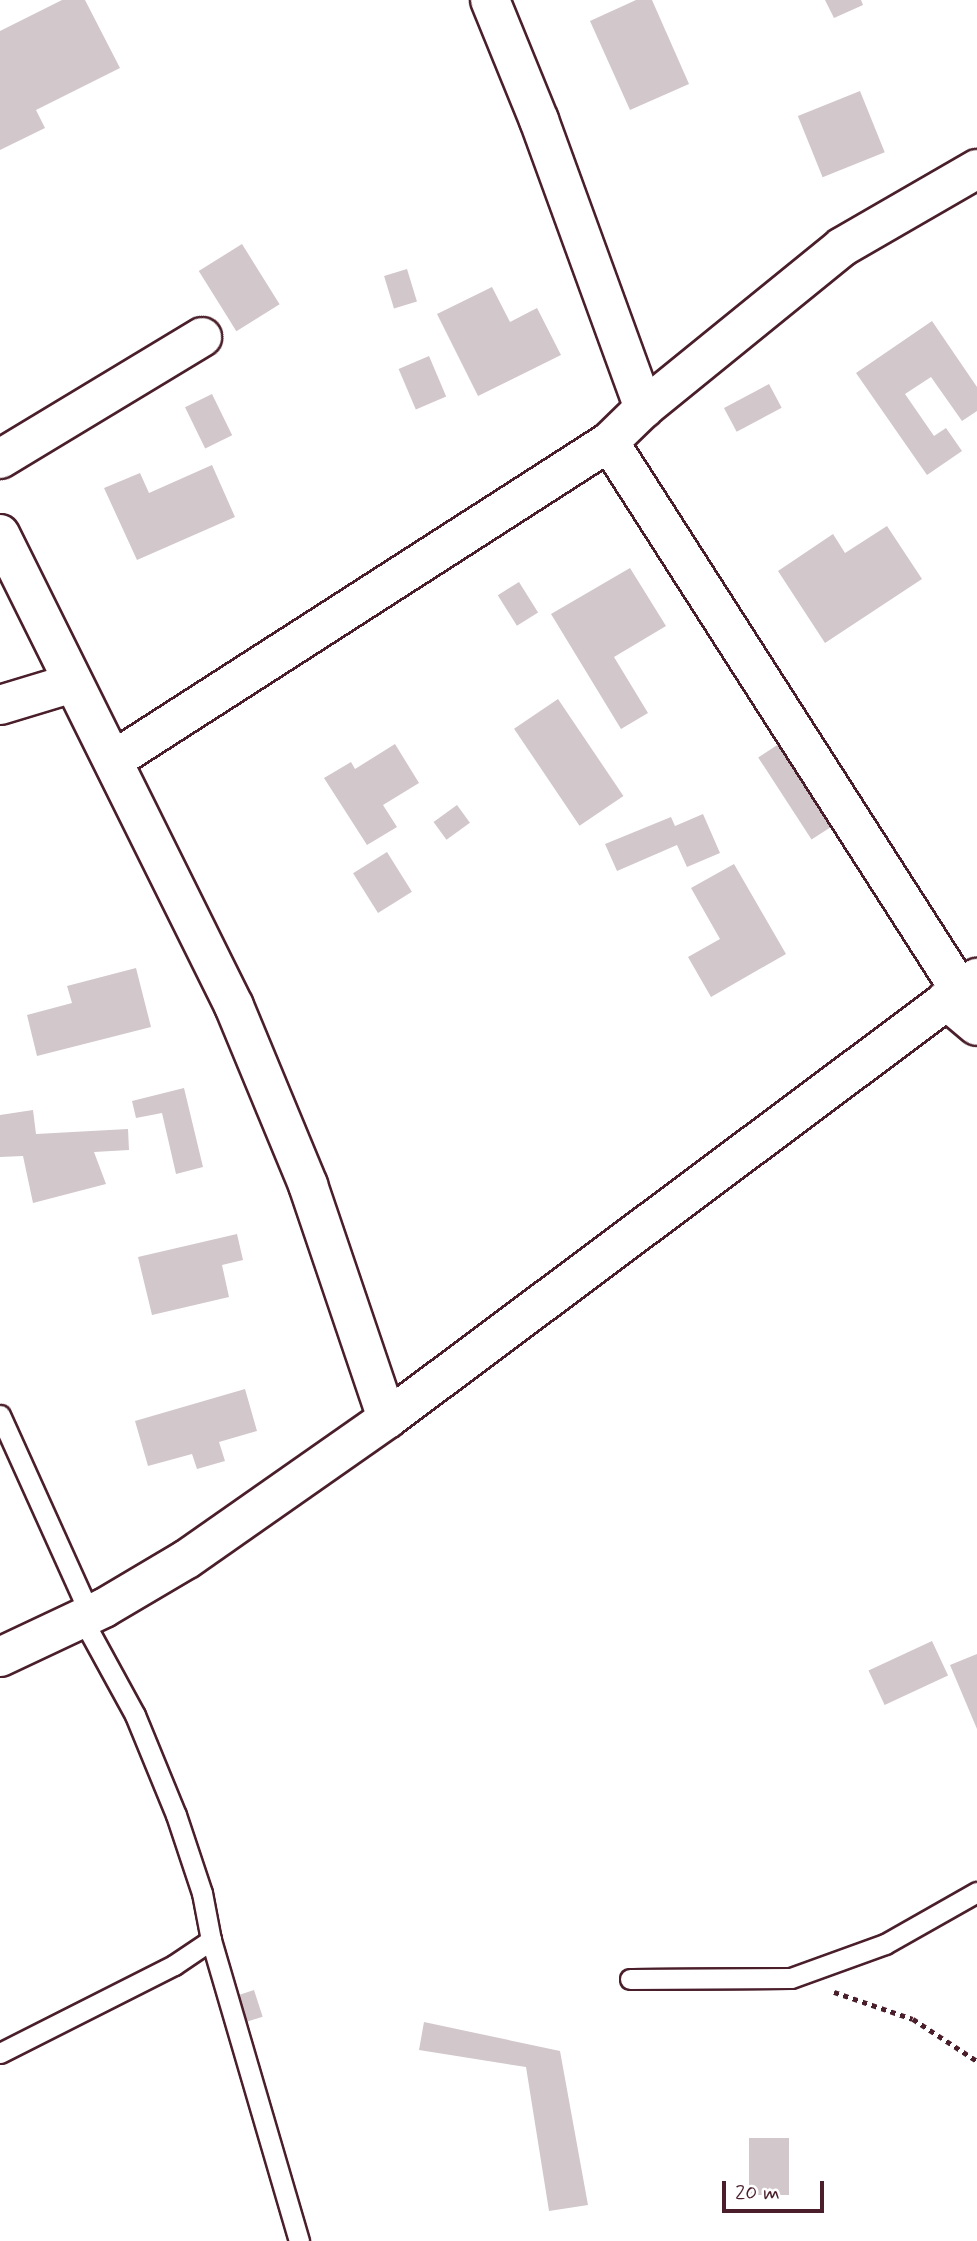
<!DOCTYPE html>
<html>
<head>
<meta charset="utf-8">
<style>
	body { margin:0 }
	#map { position:relative; width:977px; height:2241px; overflow:hidden; background:#fff; font-family:Mynerve,sans-serif }
	div>[style] { position:absolute }
	.building>* { inset:0; background:#d2c7cb; transform-origin:0 0 }
	.path>* { height:4.5px; margin-top:-2.25px; transform-origin:0; background:repeating-linear-gradient(90deg,#4a1f2b 0 5px,transparent 0 10px) }
	.roads { filter:drop-shadow(2px 0 #4a1f2b) drop-shadow(-2px 0 #4a1f2b) drop-shadow(0 2px #4a1f2b) drop-shadow(0 -2px #4a1f2b) }
	.service>* { height:19px; margin:-9.5px; padding:0 9.5px; transform-origin:9.5px; border-radius:9.5px; background:#fff }
	.minor>* { height:38px; margin:-19px; padding:0 19px; transform-origin:19px; border-radius:19px; background:#fff }
	.tertiary>* { height:38px; margin:-19px; padding:0 19px; transform-origin:19px; border-radius:19px; background:#fff }
	span { translate:-50% -50%; white-space:nowrap; text-align:center; line-height:1.15; -webkit-text-stroke:5px #fff; paint-order:stroke }
	.scale { position:absolute; left:722px; top:2181px; width:102px; height:32px; box-sizing:border-box; border:4px solid #4a1f2b; border-top:0; padding-left:9px; font-size:21px; line-height:24px; white-space:nowrap; color:#4a1f2b; -webkit-text-stroke:5px #fff; paint-order:stroke }
</style>
</head>
<body>
<div id="map">
	<div class="building">
		<i style="clip-path:polygon(62px 0,85px 0,120px 68px,36px 110px,45px 128px,0 150px,0 31px)"></i>
		<i style="clip-path:polygon(636px 0,652px 0,689px 84px,630px 110px,590px 21px)"></i>
		<i style="clip-path:polygon(825px 0,861px 0,863px 5px,834px 18px)"></i>
		<i style="left:860px;top:91px;width:66px;height:67px;rotate:68deg"></i>
		<i style="left:242px;top:244px;width:71px;height:51px;rotate:58deg"></i>
		<i style="left:407px;top:269px;width:34px;height:24px;rotate:73deg"></i>
		<i style="clip-path:polygon(492px 287px,510px 322px,537px 308px,561px 355px,478px 396px,437px 314px)"></i>
		<i style="clip-path:polygon(932px 321px,977px 387px,977px 411px,962px 421px,931px 377px,905px 394px,934px 436px,946px 428px,962px 451px,927px 475px,856px 373px)"></i>
		<i style="left:429px;top:356px;width:44px;height:33px;rotate:67deg"></i>
		<i style="left:769px;top:384px;width:27px;height:51px;rotate:62deg"></i>
		<i style="left:212px;top:394px;width:46px;height:30px;rotate:64deg"></i>
		<i style="clip-path:polygon(212px 465px,235px 517px,137px 560px,104px 488px,140px 473px,149px 493px)"></i>
		<i style="clip-path:polygon(887px 526px,922px 579px,825px 643px,778px 571px,833px 534px,845px 553px)"></i>
		<i style="clip-path:polygon(630px 568px,666px 626px,614px 657px,648px 713px,621px 729px,551px 614px)"></i>
		<i style="left:519px;top:582px;width:36px;height:25px;rotate:58deg"></i>
		<i style="left:558px;top:699px;width:117px;height:53px;rotate:56deg"></i>
		<i style="left:785px;top:740px;width:98px;height:32px;rotate:57deg"></i>
		<i style="clip-path:polygon(395px 744px,419px 783px,383px 805px,397px 827px,367px 845px,324px 778px,351px 762px,355px 769px)"></i>
		<i style="left:457px;top:805px;width:22px;height:29px;rotate:54deg"></i>
		<i style="clip-path:polygon(703px 814px,720px 853px,687px 867px,677px 845px,617px 871px,605px 844px,671px 817px,675px 826px)"></i>
		<i style="left:387px;top:852px;width:47px;height:40px;rotate:58deg"></i>
		<i style="clip-path:polygon(734px 864px,786px 954px,711px 997px,688px 957px,720px 939px,691px 888px)"></i>
		<i style="clip-path:polygon(136px 968px,151px 1027px,37px 1056px,27px 1015px,72px 1003px,67px 986px)"></i>
		<i style="clip-path:polygon(184px 1088px,203px 1167px,176px 1174px,162px 1113px,136px 1118px,132px 1101px)"></i>
		<i style="clip-path:polygon(33px 1110px,36px 1134px,128px 1129px,129px 1150px,94px 1152px,106px 1184px,33px 1203px,23px 1156px,0 1157px,0 1115px)"></i>
		<i style="clip-path:polygon(237px 1234px,243px 1260px,222px 1265px,229px 1297px,152px 1315px,138px 1257px)"></i>
		<i style="clip-path:polygon(245px 1389px,257px 1431px,219px 1442px,225px 1461px,197px 1469px,192px 1454px,148px 1466px,135px 1421px)"></i>
		<i style="left:932px;top:1641px;width:38px;height:70px;rotate:65deg"></i>
		<i style="clip-path:polygon(977px 1654px,977px 1729px,950px 1665px)"></i>
		<i style="left:254px;top:1990px;width:28px;height:20px;rotate:72deg"></i>
		<i style="clip-path:polygon(424px 2022px,560px 2051px,588px 2205px,549px 2211px,526px 2067px,419px 2050px)"></i>
		<i style="left:749px;top:2138px;width:40px;height:57px"></i>
	</div>
	<div class="path">
		<i style="left:834px;top:1992px;width:83px;rotate:18.9deg"></i>
		<i style="left:913px;top:2019px;width:77px;rotate:33.3deg"></i>
	</div>
	<div class="roads">
		<div class="service">
			<i style="left:0;top:1415px;width:218px;rotate:65.7deg"></i>
			<i style="left:211px;top:1940px;width:314px;rotate:73.7deg"></i>
			<i style="left:630px;top:1979px;width:161px;rotate:-0.4deg"></i>
			<i style="left:791px;top:1978px;width:100px;rotate:-19.9deg"></i>
			<i style="left:885px;top:1944px;width:106px;rotate:-29.5deg"></i>
			<i style="left:0;top:2053px;width:195px;rotate:-26.8deg"></i>
			<i style="left:174px;top:1965px;width:45px;rotate:-34deg"></i>
			<i style="left:211px;top:1940px;width:48px;rotate:-100.8deg"></i>
			<i style="left:202px;top:1893px;width:82px;rotate:-108.4deg"></i>
			<i style="left:176px;top:1815px;width:108px;rotate:-112.3deg"></i>
			<i style="left:135px;top:1715px;width:111px;rotate:-118.7deg"></i>
		</div>
		<div class="minor">
			<i style="left:490px;top:0;width:130px;rotate:67.8deg"></i>
			<i style="left:539px;top:120px;width:307px;rotate:70deg"></i>
			<i style="left:609px;top:442px;width:651px;rotate:57.36deg"></i>
			<i style="left:0;top:459px;width:236px;rotate:-31.1deg"></i>
			<i style="left:0;top:534px;width:527px;rotate:63.63deg"></i>
			<i style="left:234px;top:1006px;width:194px;rotate:67.5deg"></i>
			<i style="left:308px;top:1185px;width:247px;rotate:71.3deg"></i>
			<i style="left:0;top:705px;width:76px;rotate:-16.8deg"></i>
			<i style="left:114px;top:760px;width:588px;rotate:-32.72deg"></i>
			<i style="left:609px;top:442px;width:49px;rotate:-44.2deg"></i>
			<i style="left:644px;top:408px;width:255px;rotate:-39.1deg"></i>
			<i style="left:842px;top:247px;width:156px;rotate:-30deg"></i>
			<i style="left:946px;top:1000px;width:40px;rotate:40deg"></i>
		</div>
		<div class="tertiary">
			<i style="left:0;top:1657px;width:115px;rotate:-25.2deg"></i>
			<i style="left:104px;top:1608px;width:96px;rotate:-30.6deg"></i>
			<i style="left:187px;top:1559px;width:244px;rotate:-35deg"></i>
			<i style="left:387px;top:1419px;width:737px;rotate:-36.78deg"></i>
		</div>
	</div>
	<div class="scale">20 m</div>
</div>
</body>
</html>
